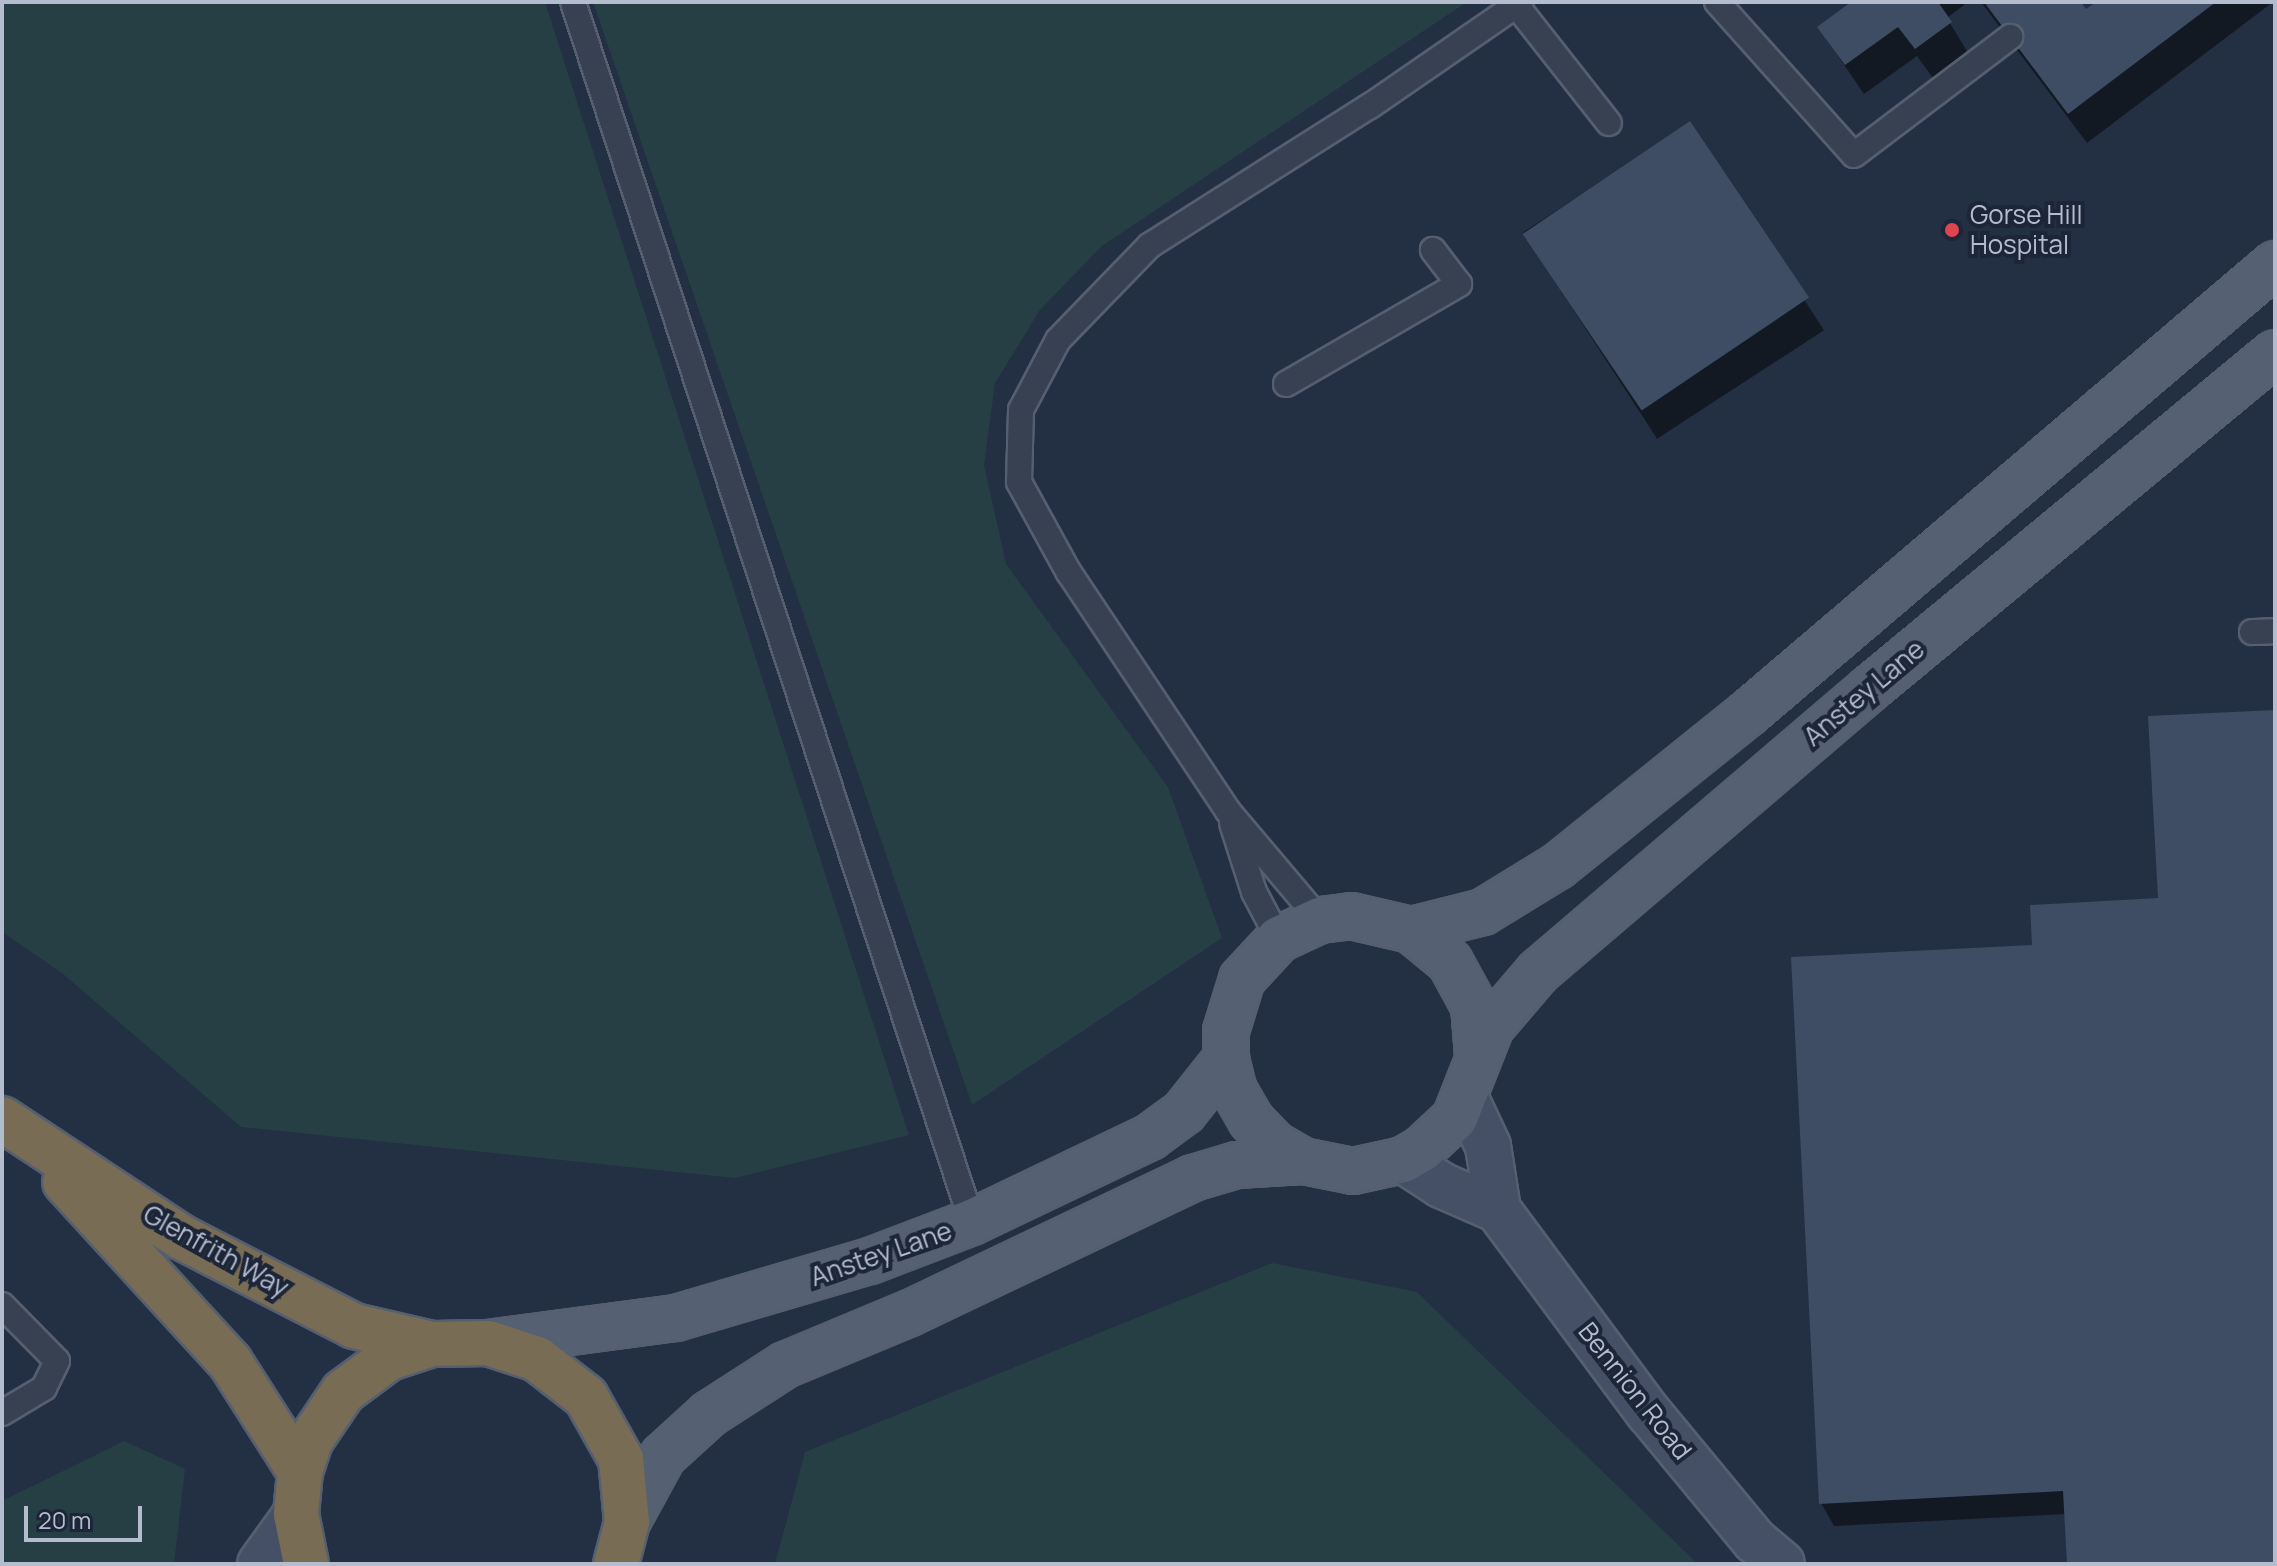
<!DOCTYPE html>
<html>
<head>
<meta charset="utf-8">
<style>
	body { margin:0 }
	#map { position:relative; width:2277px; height:1566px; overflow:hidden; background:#232f43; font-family:Manrope,sans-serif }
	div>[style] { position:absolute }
	.green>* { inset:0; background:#253f44 }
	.shadow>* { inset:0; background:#0007; transform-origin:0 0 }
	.building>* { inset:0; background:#3e4c64; transform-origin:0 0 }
	.roads { filter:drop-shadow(2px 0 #555f70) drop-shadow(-2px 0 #555f70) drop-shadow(0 2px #555f70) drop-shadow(0 -2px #555f70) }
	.lane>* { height:24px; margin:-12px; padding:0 12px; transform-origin:12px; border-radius:12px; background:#374152 }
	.secondary>* { height:44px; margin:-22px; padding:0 22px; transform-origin:22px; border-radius:22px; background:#455066 }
	.primary>* { height:44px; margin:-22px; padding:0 22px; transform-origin:22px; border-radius:22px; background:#556073 }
	.highway>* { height:44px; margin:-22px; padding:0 22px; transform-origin:22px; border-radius:22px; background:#796c54 }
	.dots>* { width:22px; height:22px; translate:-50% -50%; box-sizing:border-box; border:4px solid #1c2638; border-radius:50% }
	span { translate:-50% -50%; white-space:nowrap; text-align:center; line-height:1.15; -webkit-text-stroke:8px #1c2638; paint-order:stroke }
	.poi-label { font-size:26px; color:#b4bdcd }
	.left { translate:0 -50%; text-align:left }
	.street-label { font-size:26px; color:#b4bdcd }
	.frame { position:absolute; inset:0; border:4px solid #b4bdcd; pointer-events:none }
	.scale { position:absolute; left:24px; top:1506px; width:118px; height:36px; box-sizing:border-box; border:4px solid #b4bdcd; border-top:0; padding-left:10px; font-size:24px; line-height:28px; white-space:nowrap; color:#b4bdcd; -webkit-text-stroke:6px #1c2638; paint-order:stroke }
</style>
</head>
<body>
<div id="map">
	<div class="green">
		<i style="clip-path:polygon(2px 2px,545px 2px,909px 1135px,735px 1178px,241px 1127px,62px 973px,2px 932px)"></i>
		<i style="clip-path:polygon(593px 2px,1467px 2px,1102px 246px,1040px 310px,995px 383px,984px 465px,1006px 564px,1168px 787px,1222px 938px,972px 1105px)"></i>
		<i style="clip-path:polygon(1272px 1263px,1417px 1292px,1698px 1564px,775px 1564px,805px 1452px)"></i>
		<i style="clip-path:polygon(124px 1441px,185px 1469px,174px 1564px,2px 1564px,2px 1501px)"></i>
	</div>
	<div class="shadow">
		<i style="clip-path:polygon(1855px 2px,1968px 2px,1947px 18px,1968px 53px,1933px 78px,1917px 56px,1864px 94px,1819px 28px)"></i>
		<i style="clip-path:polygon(1981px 2px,2079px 2px,2086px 12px,2099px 2px,2273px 2px,2087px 143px)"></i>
		<i style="left:1690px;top:124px;width:246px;height:199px;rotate:57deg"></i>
		<i style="clip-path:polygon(2275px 712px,2275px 1564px,2069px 1564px,2066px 1514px,1834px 1526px,1821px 1503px,2034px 946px,2160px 900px)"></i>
	</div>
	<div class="building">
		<i style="clip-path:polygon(1851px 2px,1938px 2px,1952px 22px,1915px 49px,1898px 27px,1845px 65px,1817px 27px)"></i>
		<i style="clip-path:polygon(1984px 2px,2081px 2px,2086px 9px,2096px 2px,2216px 2px,2068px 114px)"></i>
		<i style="left:1690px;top:121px;width:213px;height:202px;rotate:56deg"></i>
		<i style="clip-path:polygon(2275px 710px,2275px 1564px,2067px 1564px,2063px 1491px,1819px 1504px,1791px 957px,2032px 945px,2030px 905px,2158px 898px,2148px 716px)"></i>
	</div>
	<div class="roads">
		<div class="lane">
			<i style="left:573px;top:2px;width:1284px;rotate:71.89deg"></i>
			<i style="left:1717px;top:2px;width:205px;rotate:48.2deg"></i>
			<i style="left:1854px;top:155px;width:196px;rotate:-37.1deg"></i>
			<i style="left:1516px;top:5px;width:150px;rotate:51.8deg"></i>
			<i style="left:1286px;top:384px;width:200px;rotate:-30deg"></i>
			<i style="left:1459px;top:284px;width:43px;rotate:-127.4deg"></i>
			<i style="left:2252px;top:632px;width:23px;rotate:-2deg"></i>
			<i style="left:1232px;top:823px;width:72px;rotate:72.3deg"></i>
			<i style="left:1254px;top:892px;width:53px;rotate:62deg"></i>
			<i style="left:1320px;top:920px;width:143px;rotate:-130.2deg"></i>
			<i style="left:1228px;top:811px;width:286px;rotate:-123.7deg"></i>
			<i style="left:1069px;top:573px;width:104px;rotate:-118.8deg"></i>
			<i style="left:1019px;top:482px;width:72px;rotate:-88.4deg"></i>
			<i style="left:1021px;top:410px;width:79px;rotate:-62.1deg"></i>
			<i style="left:1058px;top:340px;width:131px;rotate:-45.9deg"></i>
			<i style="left:1149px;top:246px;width:262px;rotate:-32.4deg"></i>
			<i style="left:1370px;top:106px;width:183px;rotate:-34.6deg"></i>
			<i style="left:2px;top:1305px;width:78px;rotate:45.5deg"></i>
			<i style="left:57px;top:1361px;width:30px;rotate:116deg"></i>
			<i style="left:44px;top:1388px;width:49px;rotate:149.2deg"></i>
		</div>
		<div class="secondary">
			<i style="left:1466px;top:1099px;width:52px;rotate:64.9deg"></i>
			<i style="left:1488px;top:1146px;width:65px;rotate:81.1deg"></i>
			<i style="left:1498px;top:1210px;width:253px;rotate:53.4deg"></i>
			<i style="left:1649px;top:1413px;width:166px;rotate:50.4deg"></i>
			<i style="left:1755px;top:1541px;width:35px;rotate:40deg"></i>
			<i style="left:1403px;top:1160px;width:45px;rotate:33.3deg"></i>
			<i style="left:1441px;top:1185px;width:62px;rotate:23.7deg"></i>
			<i style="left:260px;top:1564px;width:62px;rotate:-54.2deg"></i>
		</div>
		<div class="primary">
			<i style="left:1411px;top:930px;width:74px;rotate:-14deg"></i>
			<i style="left:1483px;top:912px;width:88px;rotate:-31.5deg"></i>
			<i style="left:1558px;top:866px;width:243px;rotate:-38.8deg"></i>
			<i style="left:1747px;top:714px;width:694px;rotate:-40.44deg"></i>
			<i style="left:1303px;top:1161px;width:34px;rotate:-150deg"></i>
			<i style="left:1274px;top:1144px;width:33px;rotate:-134deg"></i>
			<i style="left:1251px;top:1120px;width:34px;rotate:-120deg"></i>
			<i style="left:1234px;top:1091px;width:33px;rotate:-104deg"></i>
			<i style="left:1226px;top:1059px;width:28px;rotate:-90deg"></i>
			<i style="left:1226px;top:1031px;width:54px;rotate:-72.9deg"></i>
			<i style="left:1242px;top:979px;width:54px;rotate:-47.2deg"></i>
			<i style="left:1279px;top:939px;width:45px;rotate:-24.9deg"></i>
			<i style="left:1320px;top:920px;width:31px;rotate:-7deg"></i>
			<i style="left:1351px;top:916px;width:62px;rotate:13.1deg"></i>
			<i style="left:1411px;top:930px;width:50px;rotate:39.4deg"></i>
			<i style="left:1450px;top:962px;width:50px;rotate:61.4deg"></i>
			<i style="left:1474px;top:1006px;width:50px;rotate:85.4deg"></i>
			<i style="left:488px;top:1343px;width:190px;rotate:-7.6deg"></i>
			<i style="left:676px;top:1318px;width:202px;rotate:-16.4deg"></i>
			<i style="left:870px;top:1261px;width:109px;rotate:-20.9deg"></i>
			<i style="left:972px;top:1222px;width:197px;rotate:-25.5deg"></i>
			<i style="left:1150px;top:1137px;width:42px;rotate:-36.3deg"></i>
			<i style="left:1184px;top:1112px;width:68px;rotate:-51.6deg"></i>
			<i style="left:627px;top:1522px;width:75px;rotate:-61.4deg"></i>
			<i style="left:663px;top:1456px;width:62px;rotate:-42.4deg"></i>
			<i style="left:709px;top:1414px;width:90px;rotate:-32.8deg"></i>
			<i style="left:785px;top:1365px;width:135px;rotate:-22.6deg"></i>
			<i style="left:910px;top:1313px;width:314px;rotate:-25.5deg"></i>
			<i style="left:1193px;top:1178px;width:46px;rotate:-16.5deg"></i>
			<i style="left:1237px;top:1165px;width:66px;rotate:-3.5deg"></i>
			<i style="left:1303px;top:1161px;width:51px;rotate:11.3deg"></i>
			<i style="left:1353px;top:1171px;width:51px;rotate:-12.4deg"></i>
			<i style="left:1403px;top:1160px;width:22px;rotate:-30deg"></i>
			<i style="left:1422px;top:1149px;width:45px;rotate:-43.2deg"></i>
			<i style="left:1455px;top:1118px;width:98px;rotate:-68.4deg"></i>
			<i style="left:1491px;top:1027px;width:72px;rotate:-49.5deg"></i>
			<i style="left:1538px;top:972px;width:434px;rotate:-40.5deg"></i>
			<i style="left:1868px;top:690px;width:528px;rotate:-39.63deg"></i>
		</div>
		<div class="highway">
			<i style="left:2px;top:1119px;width:214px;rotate:33.4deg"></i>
			<i style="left:181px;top:1237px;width:195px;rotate:27.2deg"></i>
			<i style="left:354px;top:1326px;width:80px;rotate:13deg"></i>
			<i style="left:65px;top:1182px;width:244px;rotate:47.5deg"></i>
			<i style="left:230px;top:1362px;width:130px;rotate:57.5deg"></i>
			<i style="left:306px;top:1564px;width:51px;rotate:-101.3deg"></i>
			<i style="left:296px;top:1514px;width:42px;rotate:-84.6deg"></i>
			<i style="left:300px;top:1472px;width:33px;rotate:-72deg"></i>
			<i style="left:310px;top:1441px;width:59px;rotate:-56deg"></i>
			<i style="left:343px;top:1392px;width:57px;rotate:-36.5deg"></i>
			<i style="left:389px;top:1358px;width:45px;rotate:-18deg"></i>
			<i style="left:432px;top:1344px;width:56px;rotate:-1deg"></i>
			<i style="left:488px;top:1343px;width:52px;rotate:18.1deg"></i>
			<i style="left:537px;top:1359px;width:62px;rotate:37.8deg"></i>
			<i style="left:586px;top:1397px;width:71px;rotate:60.6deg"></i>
			<i style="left:621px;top:1459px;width:63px;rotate:84.6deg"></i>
			<i style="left:627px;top:1522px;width:43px;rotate:104.7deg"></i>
		</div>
	</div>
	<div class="dots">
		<i style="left:1952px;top:230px;background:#e0444e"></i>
	</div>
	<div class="poi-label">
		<span class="left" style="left:1970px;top:230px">Gorse Hill<br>Hospital</span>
	</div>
	<div class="street-label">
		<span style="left:1864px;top:693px;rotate:-40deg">Anstey Lane</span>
		<span style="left:216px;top:1251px;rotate:29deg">Glenfrith Way</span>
		<span style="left:881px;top:1254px;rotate:-19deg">Anstey Lane</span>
		<span style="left:1635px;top:1391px;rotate:52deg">Bennion Road</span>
	</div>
	<div class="frame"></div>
	<div class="scale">20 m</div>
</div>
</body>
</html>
